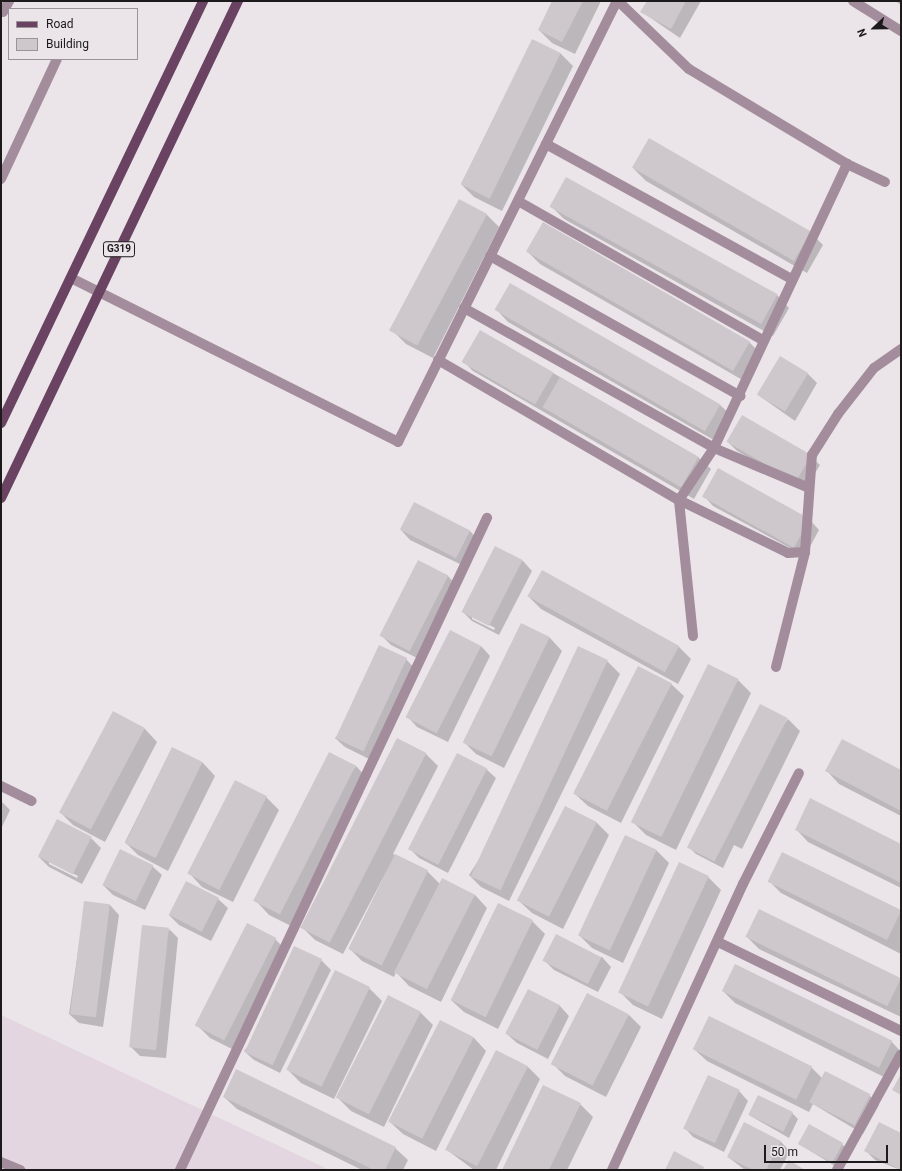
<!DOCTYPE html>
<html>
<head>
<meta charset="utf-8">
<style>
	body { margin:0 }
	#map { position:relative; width:902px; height:1171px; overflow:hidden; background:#ebe5e9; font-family:Roboto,sans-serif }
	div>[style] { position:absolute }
	.built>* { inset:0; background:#e3d6e0 }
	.shadow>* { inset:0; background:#0003 }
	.building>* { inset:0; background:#cec8cc; transform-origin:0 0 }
	.minor>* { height:10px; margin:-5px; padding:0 5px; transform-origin:5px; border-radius:5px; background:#a38d9d }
	.major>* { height:10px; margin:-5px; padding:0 5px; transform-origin:5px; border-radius:5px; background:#694361 }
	span { translate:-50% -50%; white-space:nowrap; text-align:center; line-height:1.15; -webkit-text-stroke:3px #ebe5e9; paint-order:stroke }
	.shield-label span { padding:1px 3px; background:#ebe5e9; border:1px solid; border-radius:3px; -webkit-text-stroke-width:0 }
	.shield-label { font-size:10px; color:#1c1a1b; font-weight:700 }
	.frame { position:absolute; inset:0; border:2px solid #1c1a1b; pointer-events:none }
	.legend { position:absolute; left:8px; top:8px; width:130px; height:52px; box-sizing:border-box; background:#ebe5e9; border:1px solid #989497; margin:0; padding:5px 7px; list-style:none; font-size:12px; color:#1c1a1b }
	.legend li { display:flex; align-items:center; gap:8px; height:20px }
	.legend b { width:20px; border:1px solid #989497 }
	.north { position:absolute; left:854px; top:8px; width:40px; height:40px; -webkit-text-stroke:3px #ebe5e9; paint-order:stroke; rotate:248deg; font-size:11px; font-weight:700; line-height:16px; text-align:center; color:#1c1a1b }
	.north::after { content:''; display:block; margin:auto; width:14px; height:18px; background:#1c1a1b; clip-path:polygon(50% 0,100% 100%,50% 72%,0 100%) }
	.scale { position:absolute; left:764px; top:1145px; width:124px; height:18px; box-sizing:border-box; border:2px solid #1c1a1b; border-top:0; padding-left:5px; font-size:12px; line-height:14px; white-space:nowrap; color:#1c1a1b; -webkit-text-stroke:3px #ebe5e9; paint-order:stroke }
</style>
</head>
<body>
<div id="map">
	<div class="built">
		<i style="clip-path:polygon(1px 1015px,330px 1170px,1px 1170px)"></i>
	</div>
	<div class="shadow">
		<i style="clip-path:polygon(554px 1px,601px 1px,575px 54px,552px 43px,539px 30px)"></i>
		<i style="clip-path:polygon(648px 1px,701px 1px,680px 38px,642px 12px)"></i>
		<i style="clip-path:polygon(895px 1px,901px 1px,901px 5px)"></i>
		<i style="clip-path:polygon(533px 40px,561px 54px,573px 66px,502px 211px,474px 197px,461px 184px)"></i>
		<i style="clip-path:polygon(633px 168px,810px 232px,823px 245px,807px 273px,646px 181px)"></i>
		<i style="clip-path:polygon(551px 206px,777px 295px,789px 308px,773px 336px,564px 219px)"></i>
		<i style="clip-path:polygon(486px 214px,499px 227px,433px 358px,406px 344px,394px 332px)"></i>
		<i style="clip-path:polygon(528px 252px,749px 342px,762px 355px,746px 382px,540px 264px)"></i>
		<i style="clip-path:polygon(496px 309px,720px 405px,733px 417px,719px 443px,508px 322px)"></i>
		<i style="clip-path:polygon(464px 362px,553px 373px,698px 457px,711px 469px,694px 499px,473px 371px)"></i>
		<i style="clip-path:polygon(807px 373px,817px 383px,795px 421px,758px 395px)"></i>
		<i style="clip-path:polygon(728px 442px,810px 456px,820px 465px,805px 490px,737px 451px)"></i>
		<i style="clip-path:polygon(704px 496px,810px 520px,819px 530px,805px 556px,713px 506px)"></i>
		<i style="clip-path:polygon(401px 530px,470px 531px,479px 541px,466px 567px,410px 540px)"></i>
		<i style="clip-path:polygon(evenodd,495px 547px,523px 561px,532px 571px,499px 635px,472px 621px,463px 612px,495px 547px,472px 616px,495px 628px,494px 630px,472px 619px,472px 616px)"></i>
		<i style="clip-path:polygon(418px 562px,448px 576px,457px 586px,421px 660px,391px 645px,382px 636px)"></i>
		<i style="clip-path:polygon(528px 596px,679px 647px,691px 659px,678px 684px,541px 609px)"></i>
		<i style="clip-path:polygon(521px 624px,550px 638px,562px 651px,504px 768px,476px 754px,464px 742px)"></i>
		<i style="clip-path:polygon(481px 646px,490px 656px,448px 742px,417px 727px,408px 717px)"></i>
		<i style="clip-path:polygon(406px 659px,415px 669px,371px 760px,345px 747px,335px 738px)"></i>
		<i style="clip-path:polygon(607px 661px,620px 674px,509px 901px,481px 887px,469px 875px)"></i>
		<i style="clip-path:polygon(738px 680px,751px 693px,676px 850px,646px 835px,634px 823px)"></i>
		<i style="clip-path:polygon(671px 684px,684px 696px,621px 823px,588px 806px,575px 794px)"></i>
		<i style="clip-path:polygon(113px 712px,145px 729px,157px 742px,105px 842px,73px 825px,61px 813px)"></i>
		<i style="clip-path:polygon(788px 719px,800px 731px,742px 849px,734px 845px,723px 868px,696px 854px,690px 848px)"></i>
		<i style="clip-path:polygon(172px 748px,203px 763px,215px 776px,168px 871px,138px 855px,125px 842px)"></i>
		<i style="clip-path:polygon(425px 753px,438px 766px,393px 854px,427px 871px,440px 884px,475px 895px,487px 908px,441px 1002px,409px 986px,396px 972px,394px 977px,362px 961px,349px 948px,392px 861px,343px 954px,315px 940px,302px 927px)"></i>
		<i style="clip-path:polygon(356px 766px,368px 779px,295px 928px,269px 915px,257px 902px)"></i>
		<i style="clip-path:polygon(486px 769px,496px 778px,448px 873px,419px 858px,409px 848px)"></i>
		<i style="clip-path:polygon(827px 771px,901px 771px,901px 816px,839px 784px)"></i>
		<i style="clip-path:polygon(266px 797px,279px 810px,233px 902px,202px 887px,190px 874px)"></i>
		<i style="clip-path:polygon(1px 801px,10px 810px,1px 829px)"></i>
		<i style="clip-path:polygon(596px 822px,609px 835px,563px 929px,532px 913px,519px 901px)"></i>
		<i style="clip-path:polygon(796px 829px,901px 845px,901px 888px,808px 842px)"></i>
		<i style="clip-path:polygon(626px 836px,657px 851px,669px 863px,623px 963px,592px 948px,580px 936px)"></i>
		<i style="clip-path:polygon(evenodd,91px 838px,101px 848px,82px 884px,49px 867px,39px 857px,91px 838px,49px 862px,78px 876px,77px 878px,49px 864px,49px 862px)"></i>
		<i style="clip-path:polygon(152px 866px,162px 875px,145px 910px,113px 895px,103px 885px)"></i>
		<i style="clip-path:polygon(708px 877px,721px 890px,662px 1019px,633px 1005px,621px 993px)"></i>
		<i style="clip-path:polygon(769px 881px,901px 912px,901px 954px,781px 893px)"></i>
		<i style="clip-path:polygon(218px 899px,228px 908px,211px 941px,179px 925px,169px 915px)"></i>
		<i style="clip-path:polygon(85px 902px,110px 905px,119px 915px,103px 1027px,79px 1023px,69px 1014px)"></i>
		<i style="clip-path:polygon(532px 921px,545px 934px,498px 1029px,464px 1012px,451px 1000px)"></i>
		<i style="clip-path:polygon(169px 929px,178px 938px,166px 1058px,140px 1056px,130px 1046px)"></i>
		<i style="clip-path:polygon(747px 937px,901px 979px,901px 1017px,759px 949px)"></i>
		<i style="clip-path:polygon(275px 939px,288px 952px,238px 1052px,210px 1038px,198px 1026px)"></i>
		<i style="clip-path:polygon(602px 957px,611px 967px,598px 992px,554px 970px,544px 960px)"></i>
		<i style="clip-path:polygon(321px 960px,331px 970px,280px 1073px,254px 1060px,244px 1051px)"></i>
		<i style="clip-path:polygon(369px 988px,382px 1001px,334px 1099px,301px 1083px,288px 1070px)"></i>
		<i style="clip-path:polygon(528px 991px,560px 1006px,569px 1016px,548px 1059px,517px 1043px,507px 1034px)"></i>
		<i style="clip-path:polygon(723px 991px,892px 1042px,901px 1052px,892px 1081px,735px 1003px)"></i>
		<i style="clip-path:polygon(388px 997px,421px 1013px,433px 1025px,384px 1127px,351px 1111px,339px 1099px)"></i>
		<i style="clip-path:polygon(629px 1015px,641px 1027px,606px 1097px,565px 1076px,553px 1064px)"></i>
		<i style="clip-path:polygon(709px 1017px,812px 1068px,822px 1078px,869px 1095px,879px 1105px,863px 1134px,813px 1104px,809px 1112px,707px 1061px,694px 1049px)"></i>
		<i style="clip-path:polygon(441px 1021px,474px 1038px,486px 1051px,436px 1151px,403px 1134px,390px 1122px)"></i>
		<i style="clip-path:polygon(496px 1051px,528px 1067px,540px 1079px,496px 1170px,474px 1170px,447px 1150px)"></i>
		<i style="clip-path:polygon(739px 1091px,748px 1101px,724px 1152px,693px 1137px,684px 1127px)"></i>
		<i style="clip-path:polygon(224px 1097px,395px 1148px,408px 1160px,403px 1170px,362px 1170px,237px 1109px)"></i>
		<i style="clip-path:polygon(580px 1104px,593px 1117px,567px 1170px,503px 1170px)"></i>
		<i style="clip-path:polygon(792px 1113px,798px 1119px,789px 1138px,749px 1115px)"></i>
		<i style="clip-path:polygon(901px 1134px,901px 1170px,875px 1160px,866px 1151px)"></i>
		<i style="clip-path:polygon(780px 1141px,790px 1151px,780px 1170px,745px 1170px,728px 1157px)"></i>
		<i style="clip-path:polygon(799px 1144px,842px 1144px,848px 1150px,838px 1168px)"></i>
	</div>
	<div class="building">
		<i style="clip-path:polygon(552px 1px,583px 1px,562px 42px,538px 30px)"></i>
		<i style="clip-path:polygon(647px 1px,686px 1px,671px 29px,640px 12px)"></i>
		<i style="left:532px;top:39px;width:32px;height:162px;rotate:26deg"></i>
		<i style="left:649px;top:138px;width:187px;height:34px;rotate:30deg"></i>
		<i style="left:566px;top:177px;width:242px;height:34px;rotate:29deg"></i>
		<i style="left:459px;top:199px;width:32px;height:149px;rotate:28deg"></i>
		<i style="left:543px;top:222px;width:239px;height:34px;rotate:30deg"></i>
		<i style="left:510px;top:283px;width:243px;height:31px;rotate:30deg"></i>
		<i style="left:480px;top:330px;width:85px;height:37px;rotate:30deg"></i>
		<i style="left:780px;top:356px;width:33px;height:45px;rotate:31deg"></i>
		<i style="left:560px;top:377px;width:160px;height:35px;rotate:30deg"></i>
		<i style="left:742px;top:415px;width:80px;height:31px;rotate:30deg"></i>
		<i style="left:718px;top:468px;width:105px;height:33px;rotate:29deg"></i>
		<i style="left:414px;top:502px;width:63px;height:31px;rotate:27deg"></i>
		<i style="left:495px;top:546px;width:31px;height:74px;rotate:27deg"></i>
		<i style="left:418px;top:560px;width:34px;height:85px;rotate:27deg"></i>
		<i style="left:542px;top:570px;width:157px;height:30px;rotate:29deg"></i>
		<i style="left:521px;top:623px;width:32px;height:133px;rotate:26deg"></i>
		<i style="left:450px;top:630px;width:35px;height:98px;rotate:27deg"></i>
		<i style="left:379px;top:645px;width:31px;height:103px;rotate:25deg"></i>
		<i style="left:578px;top:646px;width:33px;height:254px;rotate:25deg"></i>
		<i style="left:708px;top:664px;width:34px;height:176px;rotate:26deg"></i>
		<i style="left:638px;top:666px;width:38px;height:143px;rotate:27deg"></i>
		<i style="left:760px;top:704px;width:31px;height:161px;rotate:27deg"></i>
		<i style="left:113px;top:711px;width:36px;height:115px;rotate:28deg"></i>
		<i style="left:397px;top:738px;width:33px;height:213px;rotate:27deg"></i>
		<i style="clip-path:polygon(842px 739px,901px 770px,901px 811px,825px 771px)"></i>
		<i style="left:172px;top:747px;width:34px;height:107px;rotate:26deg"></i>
		<i style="left:329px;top:752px;width:30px;height:167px;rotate:27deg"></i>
		<i style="left:457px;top:753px;width:34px;height:108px;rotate:27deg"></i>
		<i style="left:235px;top:780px;width:36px;height:105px;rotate:27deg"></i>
		<i style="clip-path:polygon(810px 798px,901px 844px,901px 883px,795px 830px)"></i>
		<i style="left:565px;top:806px;width:36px;height:106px;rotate:27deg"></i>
		<i style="left:57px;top:819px;width:39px;height:42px;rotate:27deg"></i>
		<i style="left:625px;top:835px;width:35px;height:111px;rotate:25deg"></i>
		<i style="left:120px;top:849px;width:37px;height:40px;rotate:26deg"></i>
		<i style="left:782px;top:852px;width:133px;height:33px;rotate:26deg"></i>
		<i style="left:395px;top:854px;width:37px;height:106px;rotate:26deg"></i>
		<i style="left:679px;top:862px;width:33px;height:144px;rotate:25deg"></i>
		<i style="left:442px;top:878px;width:37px;height:106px;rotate:27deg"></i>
		<i style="left:186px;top:881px;width:37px;height:38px;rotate:27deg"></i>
		<i style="left:84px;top:901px;width:26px;height:114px;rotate:7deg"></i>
		<i style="left:498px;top:903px;width:39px;height:108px;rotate:26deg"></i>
		<i style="left:759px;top:909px;width:158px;height:31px;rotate:26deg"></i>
		<i style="left:247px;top:923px;width:33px;height:115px;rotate:27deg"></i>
		<i style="left:142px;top:925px;width:27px;height:123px;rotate:6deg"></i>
		<i style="left:556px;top:934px;width:51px;height:30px;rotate:27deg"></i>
		<i style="left:294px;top:946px;width:31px;height:117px;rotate:25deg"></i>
		<i style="left:735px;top:964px;width:175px;height:30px;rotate:26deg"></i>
		<i style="left:335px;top:970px;width:39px;height:111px;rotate:26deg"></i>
		<i style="left:528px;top:989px;width:36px;height:50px;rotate:27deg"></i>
		<i style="left:587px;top:993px;width:47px;height:80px;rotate:27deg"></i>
		<i style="left:388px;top:995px;width:37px;height:115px;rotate:27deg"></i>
		<i style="left:709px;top:1016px;width:115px;height:37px;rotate:26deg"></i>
		<i style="left:440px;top:1020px;width:38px;height:114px;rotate:27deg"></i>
		<i style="left:496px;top:1050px;width:36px;height:112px;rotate:27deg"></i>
		<i style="clip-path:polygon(236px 1069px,396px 1147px,385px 1170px,374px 1170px,223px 1097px)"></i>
		<i style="left:825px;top:1071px;width:51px;height:35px;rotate:27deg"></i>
		<i style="clip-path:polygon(901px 1074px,901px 1095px,892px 1090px)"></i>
		<i style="left:708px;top:1075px;width:35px;height:59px;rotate:25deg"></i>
		<i style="clip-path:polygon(543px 1085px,581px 1103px,549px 1170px,502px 1170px)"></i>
		<i style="left:758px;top:1095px;width:39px;height:22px;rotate:26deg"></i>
		<i style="clip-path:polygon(744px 1122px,781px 1141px,766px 1170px,753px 1170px,727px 1157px)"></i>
		<i style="clip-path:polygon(879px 1122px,901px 1133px,901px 1170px,864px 1151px)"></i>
		<i style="left:809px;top:1124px;width:39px;height:23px;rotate:29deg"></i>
		<i style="clip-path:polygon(674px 1151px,704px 1167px,703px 1170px,665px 1170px)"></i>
		<i style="clip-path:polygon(789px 1160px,805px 1170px,783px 1170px)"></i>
	</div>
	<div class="minor">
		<i style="left:618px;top:1px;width:98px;rotate:43.8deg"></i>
		<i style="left:689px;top:69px;width:184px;rotate:31deg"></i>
		<i style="left:847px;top:164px;width:42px;rotate:25.3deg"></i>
		<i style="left:853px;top:1px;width:57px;rotate:32deg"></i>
		<i style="left:3px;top:12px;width:13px;rotate:-61deg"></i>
		<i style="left:546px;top:144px;width:281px;rotate:28.8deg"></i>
		<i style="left:1px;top:179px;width:132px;rotate:-65deg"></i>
		<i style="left:518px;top:201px;width:282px;rotate:29.6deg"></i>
		<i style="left:490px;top:256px;width:287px;rotate:29.2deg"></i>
		<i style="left:71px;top:278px;width:366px;rotate:26.6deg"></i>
		<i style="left:398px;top:442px;width:492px;rotate:-63.6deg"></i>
		<i style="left:464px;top:308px;width:287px;rotate:29.2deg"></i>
		<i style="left:714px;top:448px;width:101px;rotate:22.8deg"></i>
		<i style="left:438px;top:360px;width:279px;rotate:30.2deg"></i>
		<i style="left:679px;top:500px;width:121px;rotate:25.9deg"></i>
		<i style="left:788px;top:553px;width:17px;rotate:-3deg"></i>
		<i style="left:693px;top:636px;width:137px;rotate:-95.9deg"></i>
		<i style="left:679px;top:500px;width:63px;rotate:-56.1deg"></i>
		<i style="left:714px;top:448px;width:314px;rotate:-64.9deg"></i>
		<i style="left:776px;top:667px;width:119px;rotate:-75.8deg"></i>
		<i style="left:805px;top:552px;width:97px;rotate:-85.9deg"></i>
		<i style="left:812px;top:455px;width:49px;rotate:-57.6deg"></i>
		<i style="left:838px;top:414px;width:58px;rotate:-52deg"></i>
		<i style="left:874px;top:368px;width:33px;rotate:-35deg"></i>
		<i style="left:1px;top:786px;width:34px;rotate:26deg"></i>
		<i style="left:718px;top:942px;width:203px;rotate:25.9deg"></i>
		<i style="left:1px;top:1162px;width:21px;rotate:23deg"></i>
		<i style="left:180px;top:1170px;width:721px;rotate:-64.79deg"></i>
		<i style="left:612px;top:1170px;width:315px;rotate:-65.4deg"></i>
		<i style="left:743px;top:884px;width:124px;rotate:-63.2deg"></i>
		<i style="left:837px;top:1170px;width:132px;rotate:-61.1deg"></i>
	</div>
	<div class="major">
		<i style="left:1px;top:423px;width:468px;rotate:-64.4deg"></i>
		<i style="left:1px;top:498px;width:551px;rotate:-64.51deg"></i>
	</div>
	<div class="shield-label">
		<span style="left:119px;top:249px">G319</span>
	</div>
	<div class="frame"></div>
	<ul class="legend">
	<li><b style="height:5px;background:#694361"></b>Road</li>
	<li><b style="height:11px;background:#cec8cc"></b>Building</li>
	</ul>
	<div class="north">N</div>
	<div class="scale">50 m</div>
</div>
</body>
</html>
